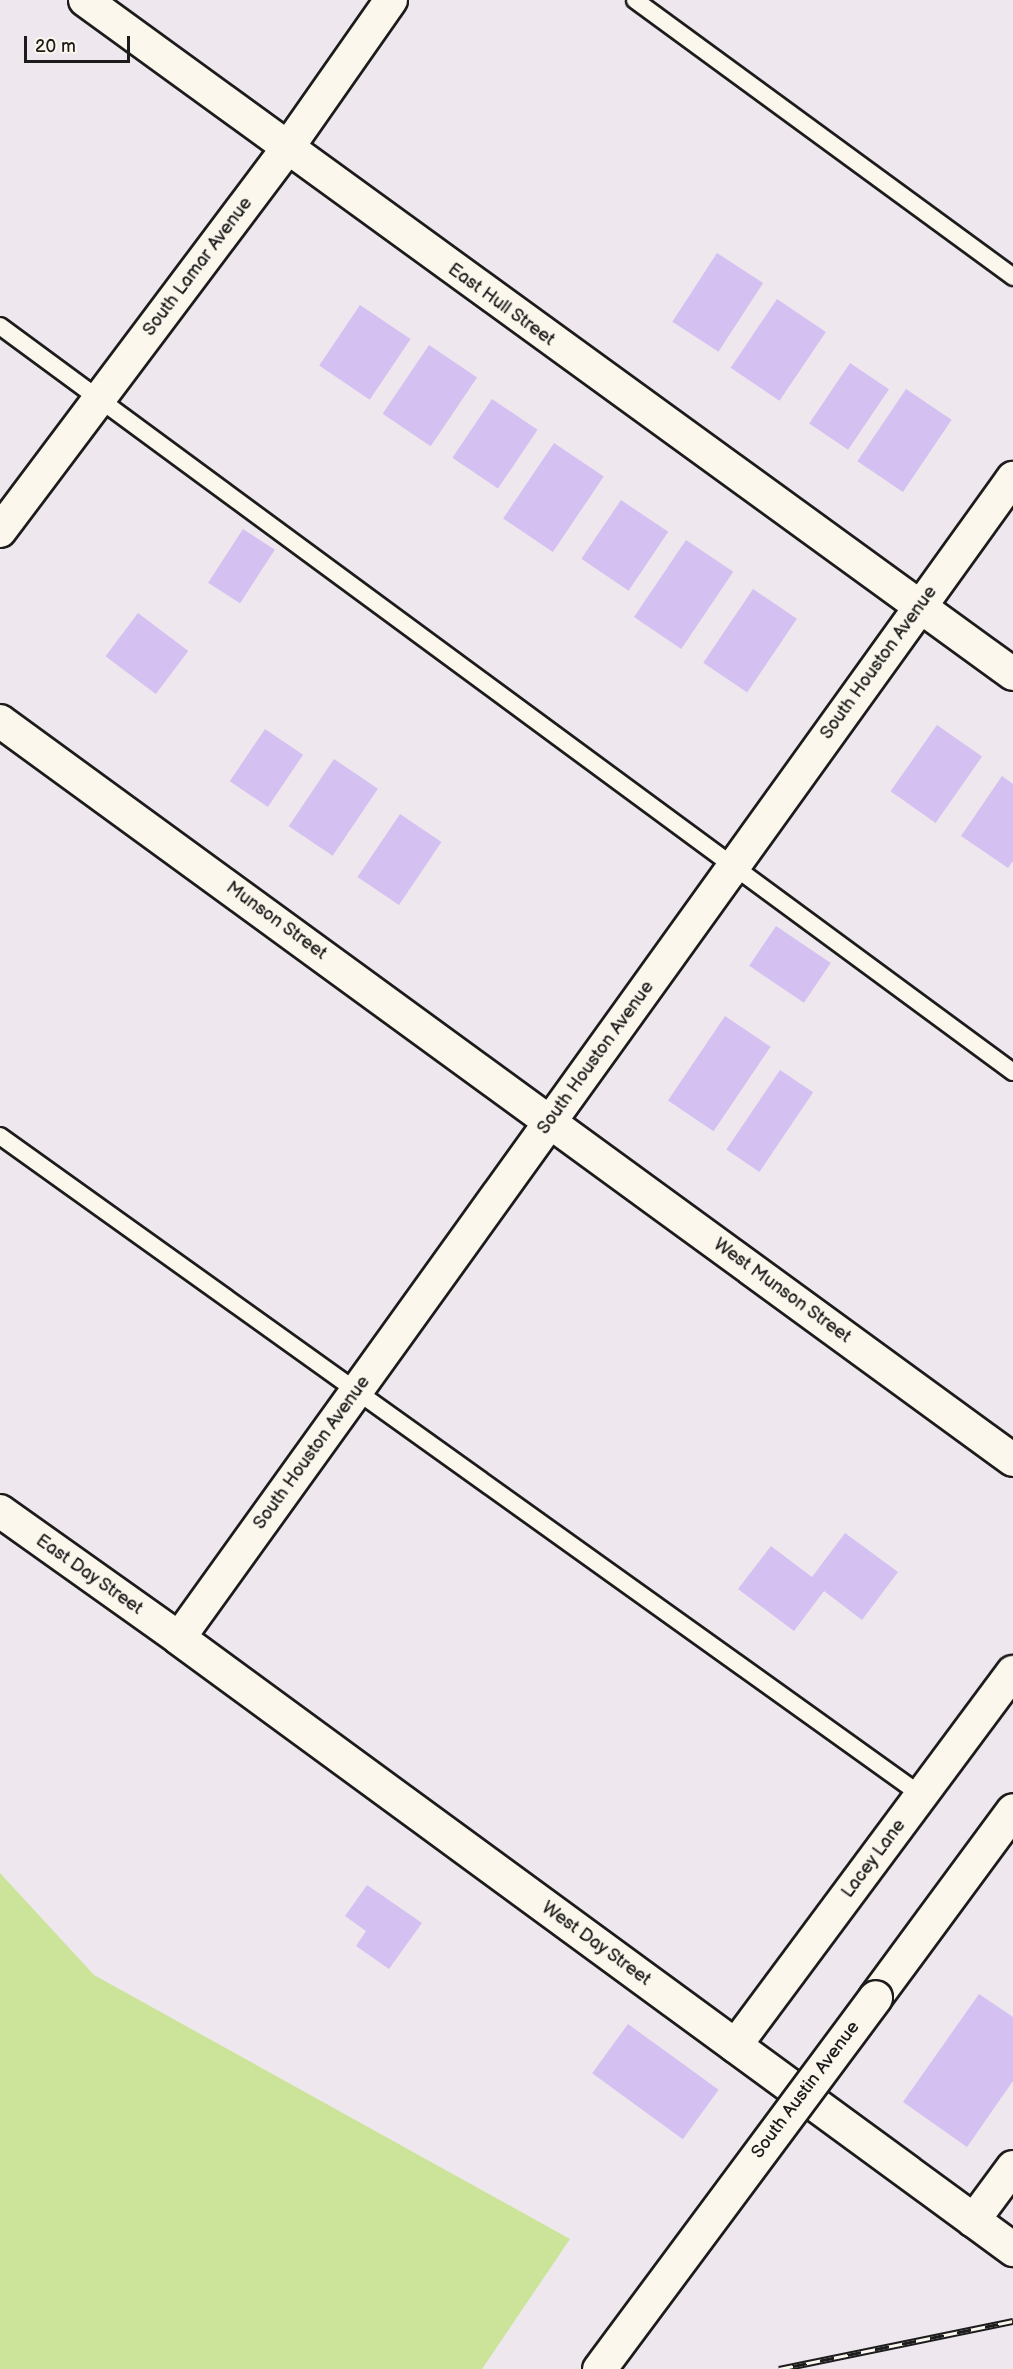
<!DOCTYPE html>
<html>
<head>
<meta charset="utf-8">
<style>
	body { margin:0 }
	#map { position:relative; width:1013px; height:2369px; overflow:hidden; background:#efe7ee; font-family:"Balsamiq Sans",sans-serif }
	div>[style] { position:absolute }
	.green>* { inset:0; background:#cbe49a }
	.building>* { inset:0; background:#d4c1f2; transform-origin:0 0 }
	.roads { filter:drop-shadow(2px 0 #1c1c1c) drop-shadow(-2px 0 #1c1c1c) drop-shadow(0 2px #1c1c1c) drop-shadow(0 -2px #1c1c1c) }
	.service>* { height:16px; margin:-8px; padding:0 8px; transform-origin:8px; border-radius:8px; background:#fbf7ec }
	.minor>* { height:32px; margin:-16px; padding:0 16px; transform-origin:16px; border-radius:16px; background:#fbf7ec }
	.tertiary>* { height:33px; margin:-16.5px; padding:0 16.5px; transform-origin:16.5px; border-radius:16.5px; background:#fbf7ec }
	.trunk>* { height:33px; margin:-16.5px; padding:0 16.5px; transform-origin:16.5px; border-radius:16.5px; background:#fbf7ec }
	.rail>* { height:7px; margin-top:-3.5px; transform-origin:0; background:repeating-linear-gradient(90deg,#fbf7ec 0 14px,#1c1c1c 0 28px); box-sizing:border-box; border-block:2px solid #1c1c1c }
	.bridges { filter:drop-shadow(2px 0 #1c1c1c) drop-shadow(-2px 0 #1c1c1c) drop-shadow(0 2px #1c1c1c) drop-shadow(0 -2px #1c1c1c) }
	.trunk-bridge>* { height:33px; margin:-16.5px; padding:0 16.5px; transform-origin:16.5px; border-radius:16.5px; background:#fbf7ec }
	span { translate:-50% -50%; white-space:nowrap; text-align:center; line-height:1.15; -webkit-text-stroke:6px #fbf7ec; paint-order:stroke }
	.street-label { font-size:18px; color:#1c1c1c }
	.scale { position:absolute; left:24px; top:36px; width:106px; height:27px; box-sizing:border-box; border:3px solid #1c1c1c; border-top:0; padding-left:8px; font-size:18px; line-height:21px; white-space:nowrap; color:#1c1c1c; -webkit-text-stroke:4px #fbf7ec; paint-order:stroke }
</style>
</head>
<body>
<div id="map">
	<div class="green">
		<i style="clip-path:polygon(0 1873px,94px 1975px,570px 2239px,482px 2369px,0 2369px)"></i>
	</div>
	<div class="building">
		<i style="left:717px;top:253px;width:55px;height:82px;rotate:33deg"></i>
		<i style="left:777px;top:299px;width:59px;height:83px;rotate:34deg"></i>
		<i style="left:360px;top:305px;width:61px;height:73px;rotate:34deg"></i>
		<i style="left:429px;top:345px;width:58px;height:83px;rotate:34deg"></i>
		<i style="left:850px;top:363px;width:47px;height:73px;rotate:34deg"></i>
		<i style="left:906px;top:389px;width:55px;height:87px;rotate:34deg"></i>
		<i style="left:492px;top:399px;width:55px;height:71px;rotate:34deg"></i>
		<i style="left:554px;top:443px;width:60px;height:91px;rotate:34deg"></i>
		<i style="left:621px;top:500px;width:57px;height:71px;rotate:34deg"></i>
		<i style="left:243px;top:529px;width:38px;height:64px;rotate:33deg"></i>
		<i style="left:686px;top:540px;width:57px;height:93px;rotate:34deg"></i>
		<i style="left:753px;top:589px;width:53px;height:89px;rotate:34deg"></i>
		<i style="left:138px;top:613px;width:63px;height:54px;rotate:37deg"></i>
		<i style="left:937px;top:725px;width:55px;height:81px;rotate:35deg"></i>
		<i style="left:265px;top:729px;width:46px;height:63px;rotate:34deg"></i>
		<i style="left:334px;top:759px;width:53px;height:81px;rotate:34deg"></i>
		<i style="clip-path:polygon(1002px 776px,1013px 784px,1013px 861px,1008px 868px,961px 836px)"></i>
		<i style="left:400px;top:814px;width:50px;height:76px;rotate:34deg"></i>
		<i style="left:776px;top:926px;width:66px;height:48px;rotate:34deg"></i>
		<i style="left:725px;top:1016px;width:55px;height:102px;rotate:34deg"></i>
		<i style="left:780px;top:1070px;width:40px;height:96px;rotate:34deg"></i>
		<i style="clip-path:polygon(845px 1533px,898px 1572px,862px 1620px,824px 1591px,794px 1631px,738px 1589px,771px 1546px,812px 1577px)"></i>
		<i style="clip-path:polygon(367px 1885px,422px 1923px,389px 1969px,356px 1946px,366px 1931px,345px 1916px)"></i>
		<i style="clip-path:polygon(979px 1994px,1013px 2017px,1013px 2081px,967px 2147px,903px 2102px)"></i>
		<i style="left:628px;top:2024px;width:112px;height:61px;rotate:36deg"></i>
	</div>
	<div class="roads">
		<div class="service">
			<i style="left:635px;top:0;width:469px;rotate:36.2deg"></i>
			<i style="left:0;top:326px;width:1258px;rotate:36.37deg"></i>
			<i style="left:0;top:1136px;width:1132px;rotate:35.58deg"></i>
		</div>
		<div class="minor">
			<i style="left:85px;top:0;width:1147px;rotate:35.99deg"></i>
			<i style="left:0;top:531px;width:476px;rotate:-53.1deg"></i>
			<i style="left:286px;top:150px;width:183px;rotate:-55deg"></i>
			<i style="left:0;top:721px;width:1254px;rotate:36.11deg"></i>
			<i style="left:0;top:1511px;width:219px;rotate:35.4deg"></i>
			<i style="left:179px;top:1638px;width:1429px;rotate:-54.29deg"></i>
			<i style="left:735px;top:2046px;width:466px;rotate:-53.4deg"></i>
			<i style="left:973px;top:2221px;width:67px;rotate:-53.5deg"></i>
		</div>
		<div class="tertiary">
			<i style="left:179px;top:1638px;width:1034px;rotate:36.23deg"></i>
		</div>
		<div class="trunk">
			<i style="left:875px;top:1997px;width:232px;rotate:-53.6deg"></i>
		</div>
	</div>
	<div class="rail">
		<i style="left:779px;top:2369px;width:239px;rotate:-11.6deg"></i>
	</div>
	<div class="bridges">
		<div class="trunk-bridge">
			<i style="left:599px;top:2369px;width:463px;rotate:-53.4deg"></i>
		</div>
	</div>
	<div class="street-label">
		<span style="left:198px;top:267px;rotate:-53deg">South Lamar Avenue</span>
		<span style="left:501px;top:305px;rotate:36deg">East Hull Street</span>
		<span style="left:879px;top:663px;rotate:-54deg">South Houston Avenue</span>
		<span style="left:276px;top:921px;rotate:36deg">Munson Street</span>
		<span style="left:596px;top:1058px;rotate:-54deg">South Houston Avenue</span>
		<span style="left:782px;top:1291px;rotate:36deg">West Munson Street</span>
		<span style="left:312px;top:1453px;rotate:-54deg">South Houston Avenue</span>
		<span style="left:89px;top:1575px;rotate:35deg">East Day Street</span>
		<span style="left:874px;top:1859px;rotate:-53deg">Lacey Lane</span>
		<span style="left:596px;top:1944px;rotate:36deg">West Day Street</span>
		<span style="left:806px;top:2090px;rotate:-53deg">South Austin Avenue</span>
	</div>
	<div class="scale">20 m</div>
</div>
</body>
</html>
